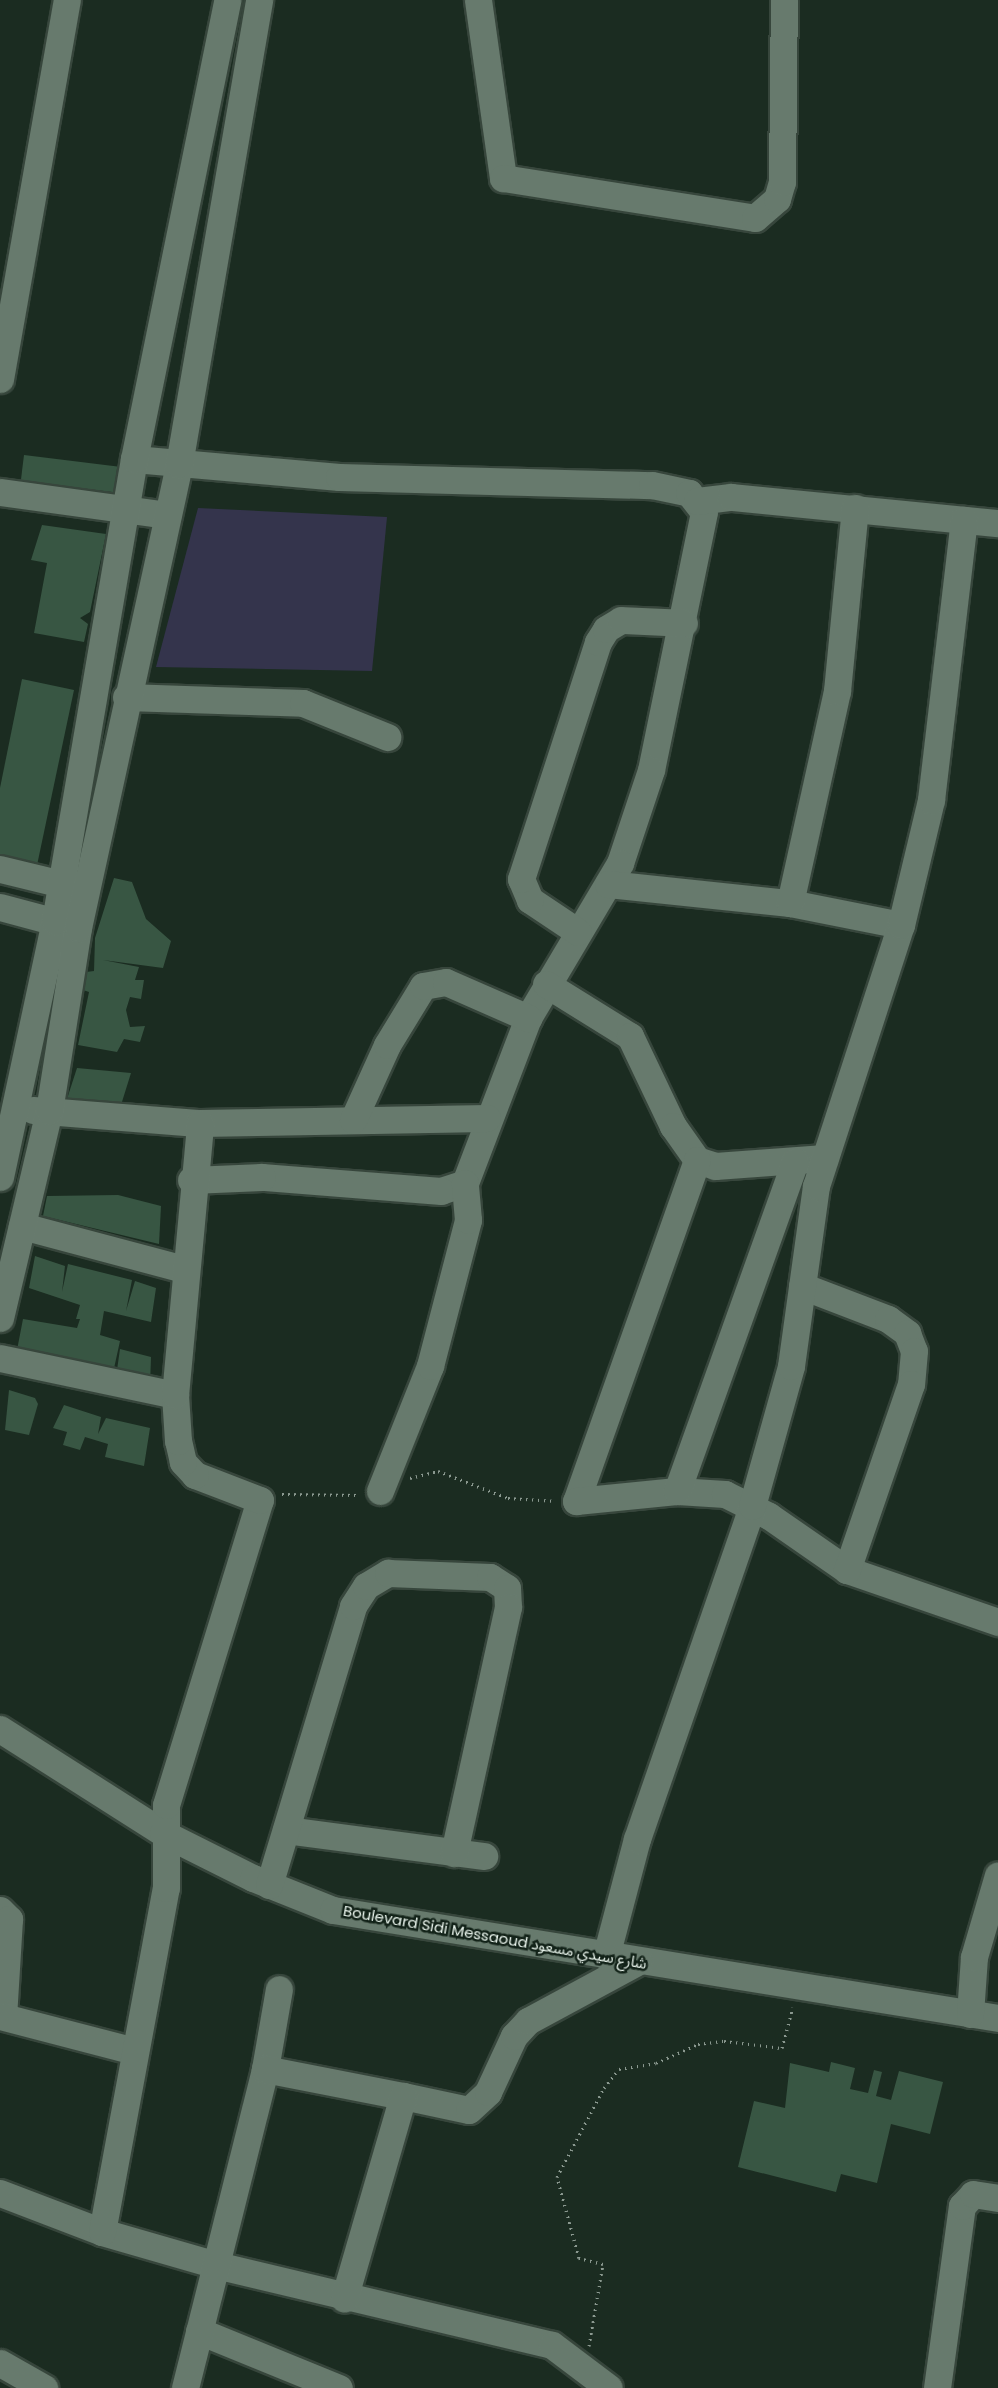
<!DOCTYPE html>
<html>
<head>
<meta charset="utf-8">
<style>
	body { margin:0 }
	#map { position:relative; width:998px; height:2388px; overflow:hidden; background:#1b2c21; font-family:Poppins,"Noto Sans Arabic",sans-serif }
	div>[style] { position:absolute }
	.green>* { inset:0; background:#34344c }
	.building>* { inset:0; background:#385643; transform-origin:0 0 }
	.path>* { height:3px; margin-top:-1.5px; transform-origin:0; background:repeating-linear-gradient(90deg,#8b9990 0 1.5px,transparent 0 6px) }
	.roads { filter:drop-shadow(2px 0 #37463c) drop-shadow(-2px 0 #37463c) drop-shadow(0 2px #37463c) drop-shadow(0 -2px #37463c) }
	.minor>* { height:27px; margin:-13.5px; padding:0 13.5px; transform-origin:13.5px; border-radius:13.5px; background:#677a6d }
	span { translate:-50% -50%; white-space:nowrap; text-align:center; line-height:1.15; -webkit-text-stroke:5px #122218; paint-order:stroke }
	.street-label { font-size:15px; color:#eaf5ed }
</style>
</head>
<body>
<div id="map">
	<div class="green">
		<i style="clip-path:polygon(198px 508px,387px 517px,372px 671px,156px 667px)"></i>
	</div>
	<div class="building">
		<i style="left:24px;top:455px;width:94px;height:26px;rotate:7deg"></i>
		<i style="clip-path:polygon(42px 525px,106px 534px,90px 612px,80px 618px,88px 624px,84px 642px,34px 633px,47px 563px,31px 560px)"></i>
		<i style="clip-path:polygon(22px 679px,74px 690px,36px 870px,0 859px,0 788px)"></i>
		<i style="clip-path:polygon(114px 878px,132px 882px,146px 919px,171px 941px,163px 968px,103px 960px,139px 967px,135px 980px,144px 980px,141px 999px,130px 997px,126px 1010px,130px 1027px,145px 1026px,140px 1042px,124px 1039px,117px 1052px,78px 1045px,89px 992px,83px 990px,86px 972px,94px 971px,95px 938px)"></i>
		<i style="clip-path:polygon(77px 1068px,131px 1073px,121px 1105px,65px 1105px)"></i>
		<i style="clip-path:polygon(118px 1195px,161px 1206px,159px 1244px,43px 1216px,47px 1196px)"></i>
		<i style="clip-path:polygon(35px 1256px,65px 1266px,62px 1292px,68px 1264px,132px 1280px,126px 1311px,135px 1281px,156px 1288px,151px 1322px,104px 1311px,100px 1335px,120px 1341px,113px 1373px,17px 1350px,23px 1319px,77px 1328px,80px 1319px,76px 1319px,80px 1305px,29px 1288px)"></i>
		<i style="clip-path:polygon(120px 1349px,151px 1357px,150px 1386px,116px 1377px)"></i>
		<i style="clip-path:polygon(9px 1390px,35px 1398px,38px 1404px,29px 1435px,5px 1430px)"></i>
		<i style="clip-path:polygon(64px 1405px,101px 1417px,98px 1434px,106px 1418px,150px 1428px,144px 1466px,105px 1457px,108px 1444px,85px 1437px,80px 1450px,63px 1445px,67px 1432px,53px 1428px)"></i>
		<i style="clip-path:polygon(831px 2062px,855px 2068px,850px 2089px,868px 2093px,874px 2070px,882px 2072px,876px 2096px,891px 2100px,899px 2071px,943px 2082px,930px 2134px,891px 2124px,877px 2183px,841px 2174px,836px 2192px,738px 2167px,754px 2101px,785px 2108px,790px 2063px,829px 2072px)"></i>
	</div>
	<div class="path">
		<i style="left:410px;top:1478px;width:29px;rotate:-14deg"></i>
		<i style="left:438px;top:1471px;width:75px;rotate:21.1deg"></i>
		<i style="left:508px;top:1498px;width:48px;rotate:3.6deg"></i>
		<i style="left:282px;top:1494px;width:77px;rotate:0.7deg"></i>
		<i style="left:589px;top:2346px;width:83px;rotate:-80.3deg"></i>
		<i style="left:603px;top:2264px;width:25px;rotate:-166deg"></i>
		<i style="left:579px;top:2258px;width:84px;rotate:-105.2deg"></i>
		<i style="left:557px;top:2177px;width:101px;rotate:-62.2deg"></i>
		<i style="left:604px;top:2088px;width:24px;rotate:-52deg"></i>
		<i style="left:619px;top:2069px;width:37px;rotate:-9deg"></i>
		<i style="left:656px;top:2063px;width:46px;rotate:-24.3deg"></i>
		<i style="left:698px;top:2044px;width:26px;rotate:-7deg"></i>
		<i style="left:724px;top:2041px;width:58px;rotate:6.9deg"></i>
		<i style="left:782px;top:2048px;width:42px;rotate:-75deg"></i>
	</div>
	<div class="roads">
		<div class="minor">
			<i style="left:478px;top:0;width:180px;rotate:82deg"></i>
			<i style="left:503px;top:178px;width:255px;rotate:9deg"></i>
			<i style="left:755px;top:218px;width:29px;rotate:-41deg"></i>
			<i style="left:777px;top:199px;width:18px;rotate:-74deg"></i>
			<i style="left:782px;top:182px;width:182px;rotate:-89.4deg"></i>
			<i style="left:0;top:379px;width:385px;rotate:-80deg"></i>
			<i style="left:134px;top:459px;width:206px;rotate:5deg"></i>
			<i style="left:339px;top:477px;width:313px;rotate:1.5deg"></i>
			<i style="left:652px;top:485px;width:38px;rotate:12deg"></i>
			<i style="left:689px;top:493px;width:24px;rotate:52deg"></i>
			<i style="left:704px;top:512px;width:263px;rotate:101.6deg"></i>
			<i style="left:651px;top:770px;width:98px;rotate:108.4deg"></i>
			<i style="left:620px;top:863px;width:180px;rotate:120.7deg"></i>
			<i style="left:528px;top:1018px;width:177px;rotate:110.9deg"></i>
			<i style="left:465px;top:1183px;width:25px;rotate:162deg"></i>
			<i style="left:441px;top:1191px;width:180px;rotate:-175.5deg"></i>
			<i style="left:262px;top:1177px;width:71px;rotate:177.6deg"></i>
			<i style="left:0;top:492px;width:169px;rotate:7.8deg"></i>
			<i style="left:697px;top:501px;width:34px;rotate:-7deg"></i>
			<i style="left:731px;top:497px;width:268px;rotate:5.6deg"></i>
			<i style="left:126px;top:697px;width:177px;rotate:1.9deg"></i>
			<i style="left:303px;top:703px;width:91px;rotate:22deg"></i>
			<i style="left:0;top:869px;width:80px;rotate:13.7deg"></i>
			<i style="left:608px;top:884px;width:183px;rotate:6deg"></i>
			<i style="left:790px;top:903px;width:113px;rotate:11.2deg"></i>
			<i style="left:790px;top:903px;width:217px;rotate:-77.5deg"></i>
			<i style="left:837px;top:691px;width:184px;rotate:-84.4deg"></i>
			<i style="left:0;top:907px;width:73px;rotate:15deg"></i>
			<i style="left:578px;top:932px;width:58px;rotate:-146.3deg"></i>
			<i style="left:530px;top:900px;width:23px;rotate:-113deg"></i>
			<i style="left:521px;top:879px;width:249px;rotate:-72deg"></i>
			<i style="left:598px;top:642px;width:15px;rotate:-58deg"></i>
			<i style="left:606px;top:629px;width:17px;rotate:-31deg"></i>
			<i style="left:621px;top:620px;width:63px;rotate:2.7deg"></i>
			<i style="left:546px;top:984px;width:99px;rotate:31.8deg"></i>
			<i style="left:630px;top:1036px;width:100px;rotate:64.5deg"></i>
			<i style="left:673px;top:1126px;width:42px;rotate:54.8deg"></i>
			<i style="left:697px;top:1160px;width:19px;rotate:18deg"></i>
			<i style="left:715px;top:1166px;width:110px;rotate:-4.2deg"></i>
			<i style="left:33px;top:1110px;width:168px;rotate:4.5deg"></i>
			<i style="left:200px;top:1123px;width:287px;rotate:-1deg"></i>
			<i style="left:353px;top:1120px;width:82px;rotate:-65.6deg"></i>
			<i style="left:387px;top:1045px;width:69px;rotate:-58.6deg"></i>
			<i style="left:423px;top:986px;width:23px;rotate:-10deg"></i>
			<i style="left:446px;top:982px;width:90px;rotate:23.7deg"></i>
			<i style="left:697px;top:1160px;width:362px;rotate:109.5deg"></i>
			<i style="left:576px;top:1501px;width:101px;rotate:-5.7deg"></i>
			<i style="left:677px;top:1491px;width:48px;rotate:3.6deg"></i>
			<i style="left:725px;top:1494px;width:49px;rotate:26.6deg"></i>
			<i style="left:769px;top:1516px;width:95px;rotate:34.7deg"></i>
			<i style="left:847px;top:1570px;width:160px;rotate:19deg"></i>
			<i style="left:0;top:1177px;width:262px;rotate:-77.9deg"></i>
			<i style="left:55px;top:921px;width:469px;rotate:-80.3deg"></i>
			<i style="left:134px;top:459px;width:468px;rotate:-78.5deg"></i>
			<i style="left:22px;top:1226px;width:168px;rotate:14.9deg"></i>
			<i style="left:802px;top:1286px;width:92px;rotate:21deg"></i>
			<i style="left:888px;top:1319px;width:24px;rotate:36deg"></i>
			<i style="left:907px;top:1333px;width:19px;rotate:69deg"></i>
			<i style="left:914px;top:1351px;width:33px;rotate:95deg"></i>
			<i style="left:911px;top:1384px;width:197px;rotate:109deg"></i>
			<i style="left:0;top:1318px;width:213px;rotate:-76.7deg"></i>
			<i style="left:49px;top:1111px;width:185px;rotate:-81deg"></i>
			<i style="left:78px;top:928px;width:475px;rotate:-77.7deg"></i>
			<i style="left:179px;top:464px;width:471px;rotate:-80.2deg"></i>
			<i style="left:0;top:1358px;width:179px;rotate:11.9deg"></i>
			<i style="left:380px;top:1491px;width:135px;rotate:-68.2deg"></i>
			<i style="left:430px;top:1366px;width:151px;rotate:-75.4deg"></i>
			<i style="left:468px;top:1220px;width:37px;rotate:-95deg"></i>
			<i style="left:677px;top:1491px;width:350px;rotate:-70.3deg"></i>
			<i style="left:0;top:1729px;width:193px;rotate:32.5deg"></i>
			<i style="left:163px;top:1833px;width:101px;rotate:26.6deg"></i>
			<i style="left:253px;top:1878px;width:86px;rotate:21.8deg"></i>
			<i style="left:333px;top:1910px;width:674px;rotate:9.22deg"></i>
			<i style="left:286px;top:1830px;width:200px;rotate:7.5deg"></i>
			<i style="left:269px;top:1885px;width:291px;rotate:-73.2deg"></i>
			<i style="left:353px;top:1606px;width:24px;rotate:-57deg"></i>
			<i style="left:366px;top:1586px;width:26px;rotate:-31deg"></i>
			<i style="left:388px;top:1573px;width:102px;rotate:2.2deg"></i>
			<i style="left:490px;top:1577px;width:20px;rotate:33deg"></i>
			<i style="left:507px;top:1588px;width:19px;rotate:87deg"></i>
			<i style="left:508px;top:1607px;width:252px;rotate:102.4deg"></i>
			<i style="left:0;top:1910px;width:13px;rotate:45deg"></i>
			<i style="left:9px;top:1919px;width:97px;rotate:93.5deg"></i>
			<i style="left:606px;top:1956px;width:121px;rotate:-75.2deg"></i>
			<i style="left:637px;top:1839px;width:352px;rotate:-70.9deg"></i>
			<i style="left:752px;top:1506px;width:145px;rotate:-74.4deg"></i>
			<i style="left:791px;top:1366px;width:182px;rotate:-82.1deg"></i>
			<i style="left:816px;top:1186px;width:274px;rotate:-72deg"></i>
			<i style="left:901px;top:925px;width:129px;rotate:-76.5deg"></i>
			<i style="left:931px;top:800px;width:282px;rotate:-83.3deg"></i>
			<i style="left:970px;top:2014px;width:57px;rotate:-86deg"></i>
			<i style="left:974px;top:1957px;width:85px;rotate:-73.7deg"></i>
			<i style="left:0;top:2016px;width:138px;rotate:14.6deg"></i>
			<i style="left:265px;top:2069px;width:81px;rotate:-80.1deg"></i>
			<i style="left:403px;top:2096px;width:67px;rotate:12deg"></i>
			<i style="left:469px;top:2110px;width:26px;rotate:-43deg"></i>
			<i style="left:488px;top:2092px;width:62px;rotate:-65.1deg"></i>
			<i style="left:514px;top:2036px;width:21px;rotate:-47deg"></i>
			<i style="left:528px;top:2021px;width:126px;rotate:-28.4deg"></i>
			<i style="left:0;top:2193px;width:109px;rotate:20.9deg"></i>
			<i style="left:102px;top:2232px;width:119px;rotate:16.1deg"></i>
			<i style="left:216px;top:2265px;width:345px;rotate:13.4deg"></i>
			<i style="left:552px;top:2345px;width:71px;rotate:37deg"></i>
			<i style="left:102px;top:2232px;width:350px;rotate:-79.5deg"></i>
			<i style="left:166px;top:1888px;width:83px;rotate:-90deg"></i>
			<i style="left:166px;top:1805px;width:319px;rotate:-72.9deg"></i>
			<i style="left:260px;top:1500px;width:70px;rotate:-159deg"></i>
			<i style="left:195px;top:1475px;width:18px;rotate:-133deg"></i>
			<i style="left:183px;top:1462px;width:22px;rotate:-103deg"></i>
			<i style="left:178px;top:1441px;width:46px;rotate:-93.7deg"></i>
			<i style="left:175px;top:1395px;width:273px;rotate:-84.7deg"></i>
			<i style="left:199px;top:2331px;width:151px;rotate:22.2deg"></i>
			<i style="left:0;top:2363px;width:51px;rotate:29.6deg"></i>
			<i style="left:185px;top:2388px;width:329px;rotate:-75.9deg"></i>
			<i style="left:265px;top:2069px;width:141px;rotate:11.1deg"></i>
			<i style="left:403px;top:2096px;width:211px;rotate:106.2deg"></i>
			<i style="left:937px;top:2388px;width:184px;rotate:-82.2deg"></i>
			<i style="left:962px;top:2206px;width:16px;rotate:-47deg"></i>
			<i style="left:973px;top:2194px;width:25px;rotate:9deg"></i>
		</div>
	</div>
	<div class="street-label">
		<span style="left:495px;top:1937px;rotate:10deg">Boulevard Sidi Messaoud شارع سيدي مسعود</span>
	</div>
</div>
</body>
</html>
